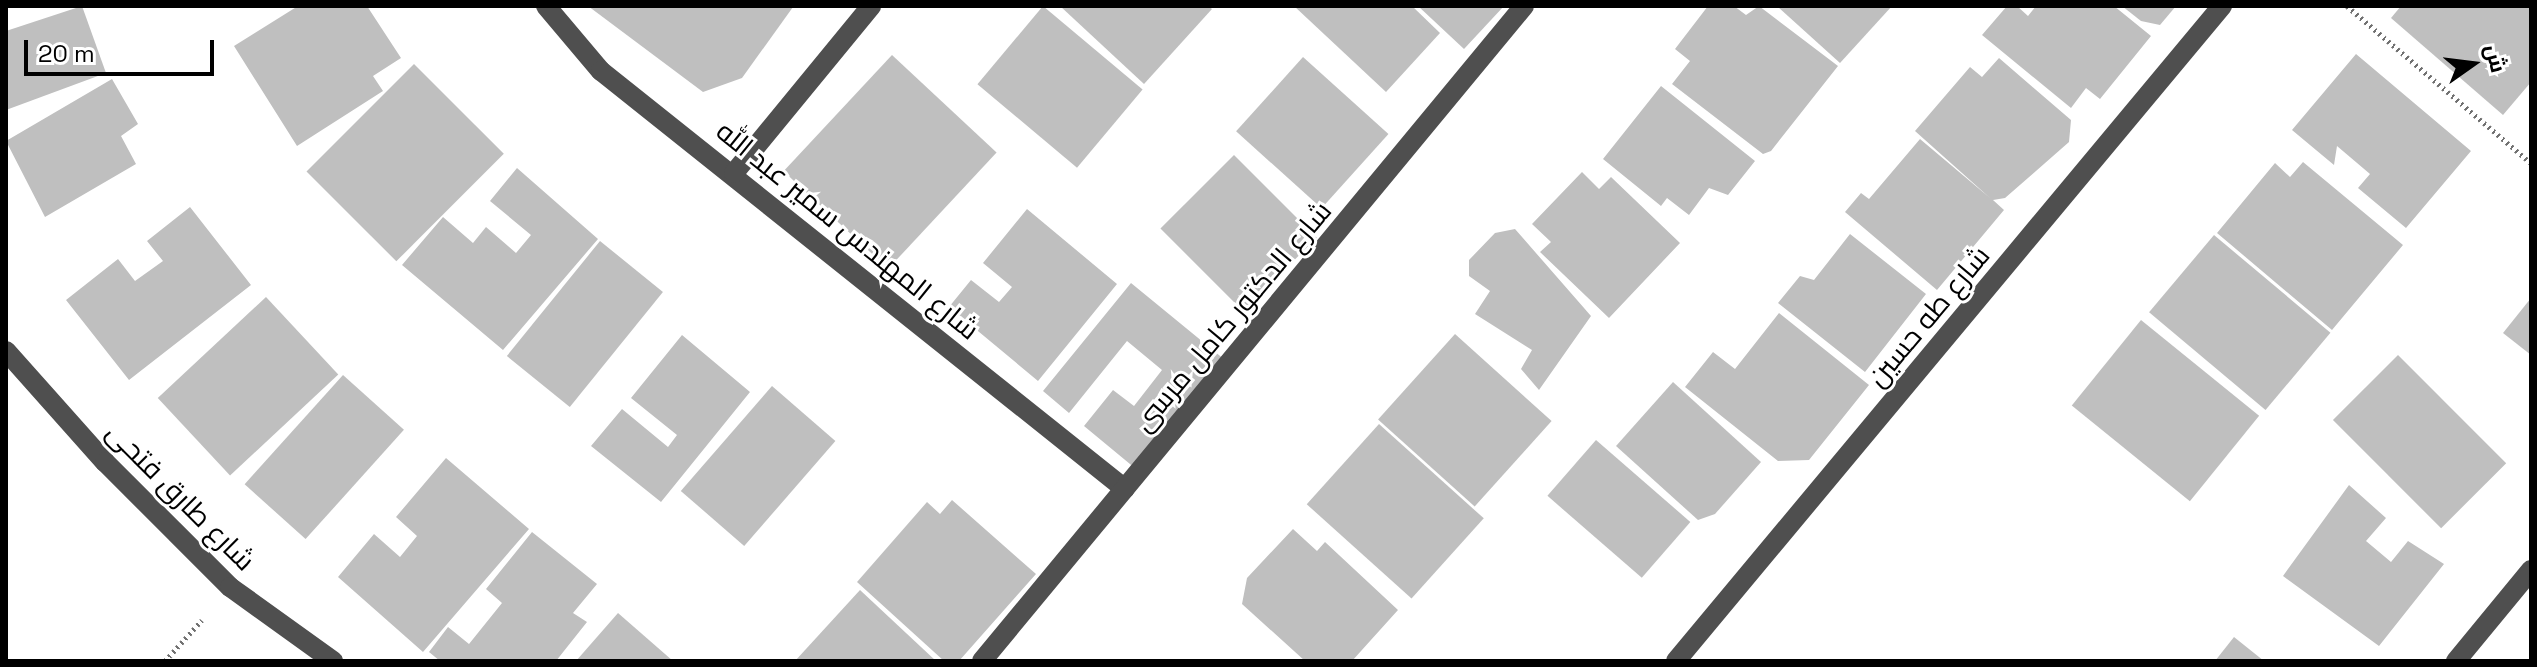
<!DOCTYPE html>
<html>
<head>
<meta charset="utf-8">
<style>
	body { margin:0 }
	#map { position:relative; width:2537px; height:667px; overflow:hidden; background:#fff; font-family:"Space Grotesk",Cairo,sans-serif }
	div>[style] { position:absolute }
	.building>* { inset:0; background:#bfbfbf; transform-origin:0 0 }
	.path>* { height:5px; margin-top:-2.5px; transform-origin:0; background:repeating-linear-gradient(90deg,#717171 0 2px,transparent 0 6px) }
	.minor>* { height:20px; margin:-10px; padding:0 10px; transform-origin:10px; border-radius:10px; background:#4f4f4f }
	span { translate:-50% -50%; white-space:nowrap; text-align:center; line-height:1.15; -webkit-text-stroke:6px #fff; paint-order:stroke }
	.street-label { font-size:28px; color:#000 }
	.frame { position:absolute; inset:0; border:8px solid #000; pointer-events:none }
	.north { position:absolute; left:2433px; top:24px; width:80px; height:80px; -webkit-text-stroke:6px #fff; paint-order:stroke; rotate:76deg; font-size:22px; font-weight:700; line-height:32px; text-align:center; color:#000 }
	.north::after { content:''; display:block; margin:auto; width:28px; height:36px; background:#000; clip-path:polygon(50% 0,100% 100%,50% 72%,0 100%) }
	.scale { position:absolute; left:24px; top:40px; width:190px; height:36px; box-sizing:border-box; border:4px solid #000; border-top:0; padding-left:10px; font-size:24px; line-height:28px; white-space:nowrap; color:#000; -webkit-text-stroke:6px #fff; paint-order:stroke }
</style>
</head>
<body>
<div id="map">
	<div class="building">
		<i style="clip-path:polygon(82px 6px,106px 73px,6px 110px,6px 31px)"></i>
		<i style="clip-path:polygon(298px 6px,367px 6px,401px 58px,373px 76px,383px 91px,297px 146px,234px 46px)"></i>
		<i style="clip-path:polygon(588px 6px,791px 6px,793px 7px,742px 78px,703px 92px)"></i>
		<i style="left:1043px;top:6px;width:130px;height:102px;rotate:40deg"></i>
		<i style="clip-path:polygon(1060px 6px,1208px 6px,1212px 9px,1144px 84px)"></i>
		<i style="clip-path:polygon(1294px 6px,1412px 6px,1440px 33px,1386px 92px)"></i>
		<i style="clip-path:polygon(1418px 6px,1504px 6px,1464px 49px)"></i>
		<i style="clip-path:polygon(1708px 6px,1734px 6px,1746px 15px,1759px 6px,1838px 66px,1771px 151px,1763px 154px,1672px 84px,1690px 61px,1675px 49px)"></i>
		<i style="clip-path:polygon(1777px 6px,1892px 6px,1840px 63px)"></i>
		<i style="clip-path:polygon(2007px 6px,2017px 6px,2028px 16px,2036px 6px,2114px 6px,2151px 36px,2100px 99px,2086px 88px,2071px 108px,1982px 35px)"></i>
		<i style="clip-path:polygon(2122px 6px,2176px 6px,2160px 25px,2141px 21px)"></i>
		<i style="clip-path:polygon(2401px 6px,2531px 6px,2531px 82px,2503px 115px,2391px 18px)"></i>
		<i style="clip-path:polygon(2356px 54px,2471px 151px,2406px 228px,2358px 188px,2370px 174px,2337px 146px,2334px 165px,2292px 130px)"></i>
		<i style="left:892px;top:55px;width:143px;height:159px;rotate:43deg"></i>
		<i style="left:1303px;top:57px;width:115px;height:100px;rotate:42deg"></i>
		<i style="clip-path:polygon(1999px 58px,2071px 120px,2069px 142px,2005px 198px,1993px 200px,2004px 210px,1937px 290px,1845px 212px,1861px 193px,1869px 199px,1920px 139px,1990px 198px,1915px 131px,1970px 67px,1982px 77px)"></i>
		<i style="left:414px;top:64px;width:127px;height:152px;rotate:45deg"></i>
		<i style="clip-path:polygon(112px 79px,138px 124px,121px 136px,136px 164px,45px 217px,6px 141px)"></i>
		<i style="clip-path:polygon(1661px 86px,1755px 161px,1728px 195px,1709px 188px,1689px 215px,1667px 198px,1661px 206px,1603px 159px)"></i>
		<i style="left:1234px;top:155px;width:117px;height:104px;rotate:45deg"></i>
		<i style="clip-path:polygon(2303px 162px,2403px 245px,2332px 330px,2217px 233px,2275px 163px,2290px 177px)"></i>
		<i style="clip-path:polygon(517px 168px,598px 239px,503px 350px,402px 265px,443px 217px,473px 243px,486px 227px,516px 253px,531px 235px,490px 201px)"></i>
		<i style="clip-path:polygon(1582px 172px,1599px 189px,1611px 177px,1680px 243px,1609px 318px,1540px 252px,1551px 242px,1532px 224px)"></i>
		<i style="clip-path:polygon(190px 207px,251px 285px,129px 380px,66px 300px,118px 259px,135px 281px,163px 261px,147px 241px)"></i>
		<i style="clip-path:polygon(1027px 209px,1117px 284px,1038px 381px,949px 307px,971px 280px,999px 302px,1012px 287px,983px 263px)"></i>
		<i style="clip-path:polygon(1515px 229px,1591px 316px,1539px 390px,1521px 369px,1532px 350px,1475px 314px,1490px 291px,1469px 276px,1469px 260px,1495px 233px)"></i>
		<i style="clip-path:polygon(1850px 234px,1926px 294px,1865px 372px,1778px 303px,1800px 276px,1814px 280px)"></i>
		<i style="left:2214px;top:235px;width:152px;height:101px;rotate:40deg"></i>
		<i style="left:600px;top:241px;width:81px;height:148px;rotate:39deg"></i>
		<i style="clip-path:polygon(1131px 283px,1225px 360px,1136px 469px,1084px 426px,1113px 390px,1134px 406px,1162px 370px,1127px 341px,1069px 413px,1043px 391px)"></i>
		<i style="left:266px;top:297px;width:106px;height:148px;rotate:47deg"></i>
		<i style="clip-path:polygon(2531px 298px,2531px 355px,2503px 333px)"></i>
		<i style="clip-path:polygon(1779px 313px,1869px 385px,1809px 460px,1778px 461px,1685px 387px,1713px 352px,1735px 369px)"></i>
		<i style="left:2141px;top:320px;width:152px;height:110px;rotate:39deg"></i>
		<i style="left:1455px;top:334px;width:130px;height:115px;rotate:42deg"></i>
		<i style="clip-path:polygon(682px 335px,750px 392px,661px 502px,591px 446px,622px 409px,668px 447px,677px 435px,631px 398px)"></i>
		<i style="left:2398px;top:355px;width:153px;height:92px;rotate:45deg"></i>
		<i style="left:343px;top:375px;width:82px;height:147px;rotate:42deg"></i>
		<i style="clip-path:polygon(1673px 382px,1761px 462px,1715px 514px,1698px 520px,1616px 446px)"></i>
		<i style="left:772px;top:386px;width:84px;height:139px;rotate:41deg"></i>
		<i style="left:1379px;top:424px;width:141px;height:108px;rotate:42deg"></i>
		<i style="left:1596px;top:440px;width:125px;height:74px;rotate:41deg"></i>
		<i style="clip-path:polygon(446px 458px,529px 529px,423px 652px,338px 577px,374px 534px,400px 557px,417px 536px,396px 517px)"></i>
		<i style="clip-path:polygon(2349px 485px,2386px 518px,2366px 541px,2391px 562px,2408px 541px,2444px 564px,2379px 646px,2283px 576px)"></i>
		<i style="clip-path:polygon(952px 500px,1036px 574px,959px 661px,944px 661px,857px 582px,927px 502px,940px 514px)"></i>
		<i style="clip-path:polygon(1293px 529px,1317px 551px,1325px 542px,1398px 610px,1352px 661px,1305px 661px,1242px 604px,1247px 578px)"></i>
		<i style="clip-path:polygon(532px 532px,597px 584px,573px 613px,587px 622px,556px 661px,440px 661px,429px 652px,448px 627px,469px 644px,502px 603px,486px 589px)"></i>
		<i style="clip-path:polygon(860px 590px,936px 661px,795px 661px)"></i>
		<i style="clip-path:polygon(618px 613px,673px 661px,576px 661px)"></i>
		<i style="clip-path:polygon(2234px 637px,2264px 661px,2215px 661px)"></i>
	</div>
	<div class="path">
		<i style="left:2347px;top:6px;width:242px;rotate:40.5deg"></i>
		<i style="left:165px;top:661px;width:55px;rotate:-47.9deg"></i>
	</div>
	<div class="minor">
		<i style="left:546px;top:6px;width:85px;rotate:49.8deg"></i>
		<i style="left:601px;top:71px;width:670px;rotate:38.58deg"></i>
		<i style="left:734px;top:173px;width:216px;rotate:-50.6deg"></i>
		<i style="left:6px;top:351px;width:149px;rotate:48.3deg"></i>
		<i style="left:105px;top:462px;width:177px;rotate:45deg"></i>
		<i style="left:230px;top:587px;width:127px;rotate:35.7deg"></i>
		<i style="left:982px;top:661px;width:850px;rotate:-50.39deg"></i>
		<i style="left:1676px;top:661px;width:853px;rotate:-50.19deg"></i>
		<i style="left:2456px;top:661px;width:118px;rotate:-50.5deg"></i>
	</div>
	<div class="street-label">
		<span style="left:848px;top:230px;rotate:39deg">شارع المهندس سمير عبد الله</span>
		<span style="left:1232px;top:316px;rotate:-50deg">شارع الدكتور كامل مرسى</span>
		<span style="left:1928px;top:316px;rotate:-50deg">شارع طه حسين</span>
		<span style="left:181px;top:496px;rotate:45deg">شارع طارق فتحى</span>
	</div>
	<div class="frame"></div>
	<div class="north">ش</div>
	<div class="scale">20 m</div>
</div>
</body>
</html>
